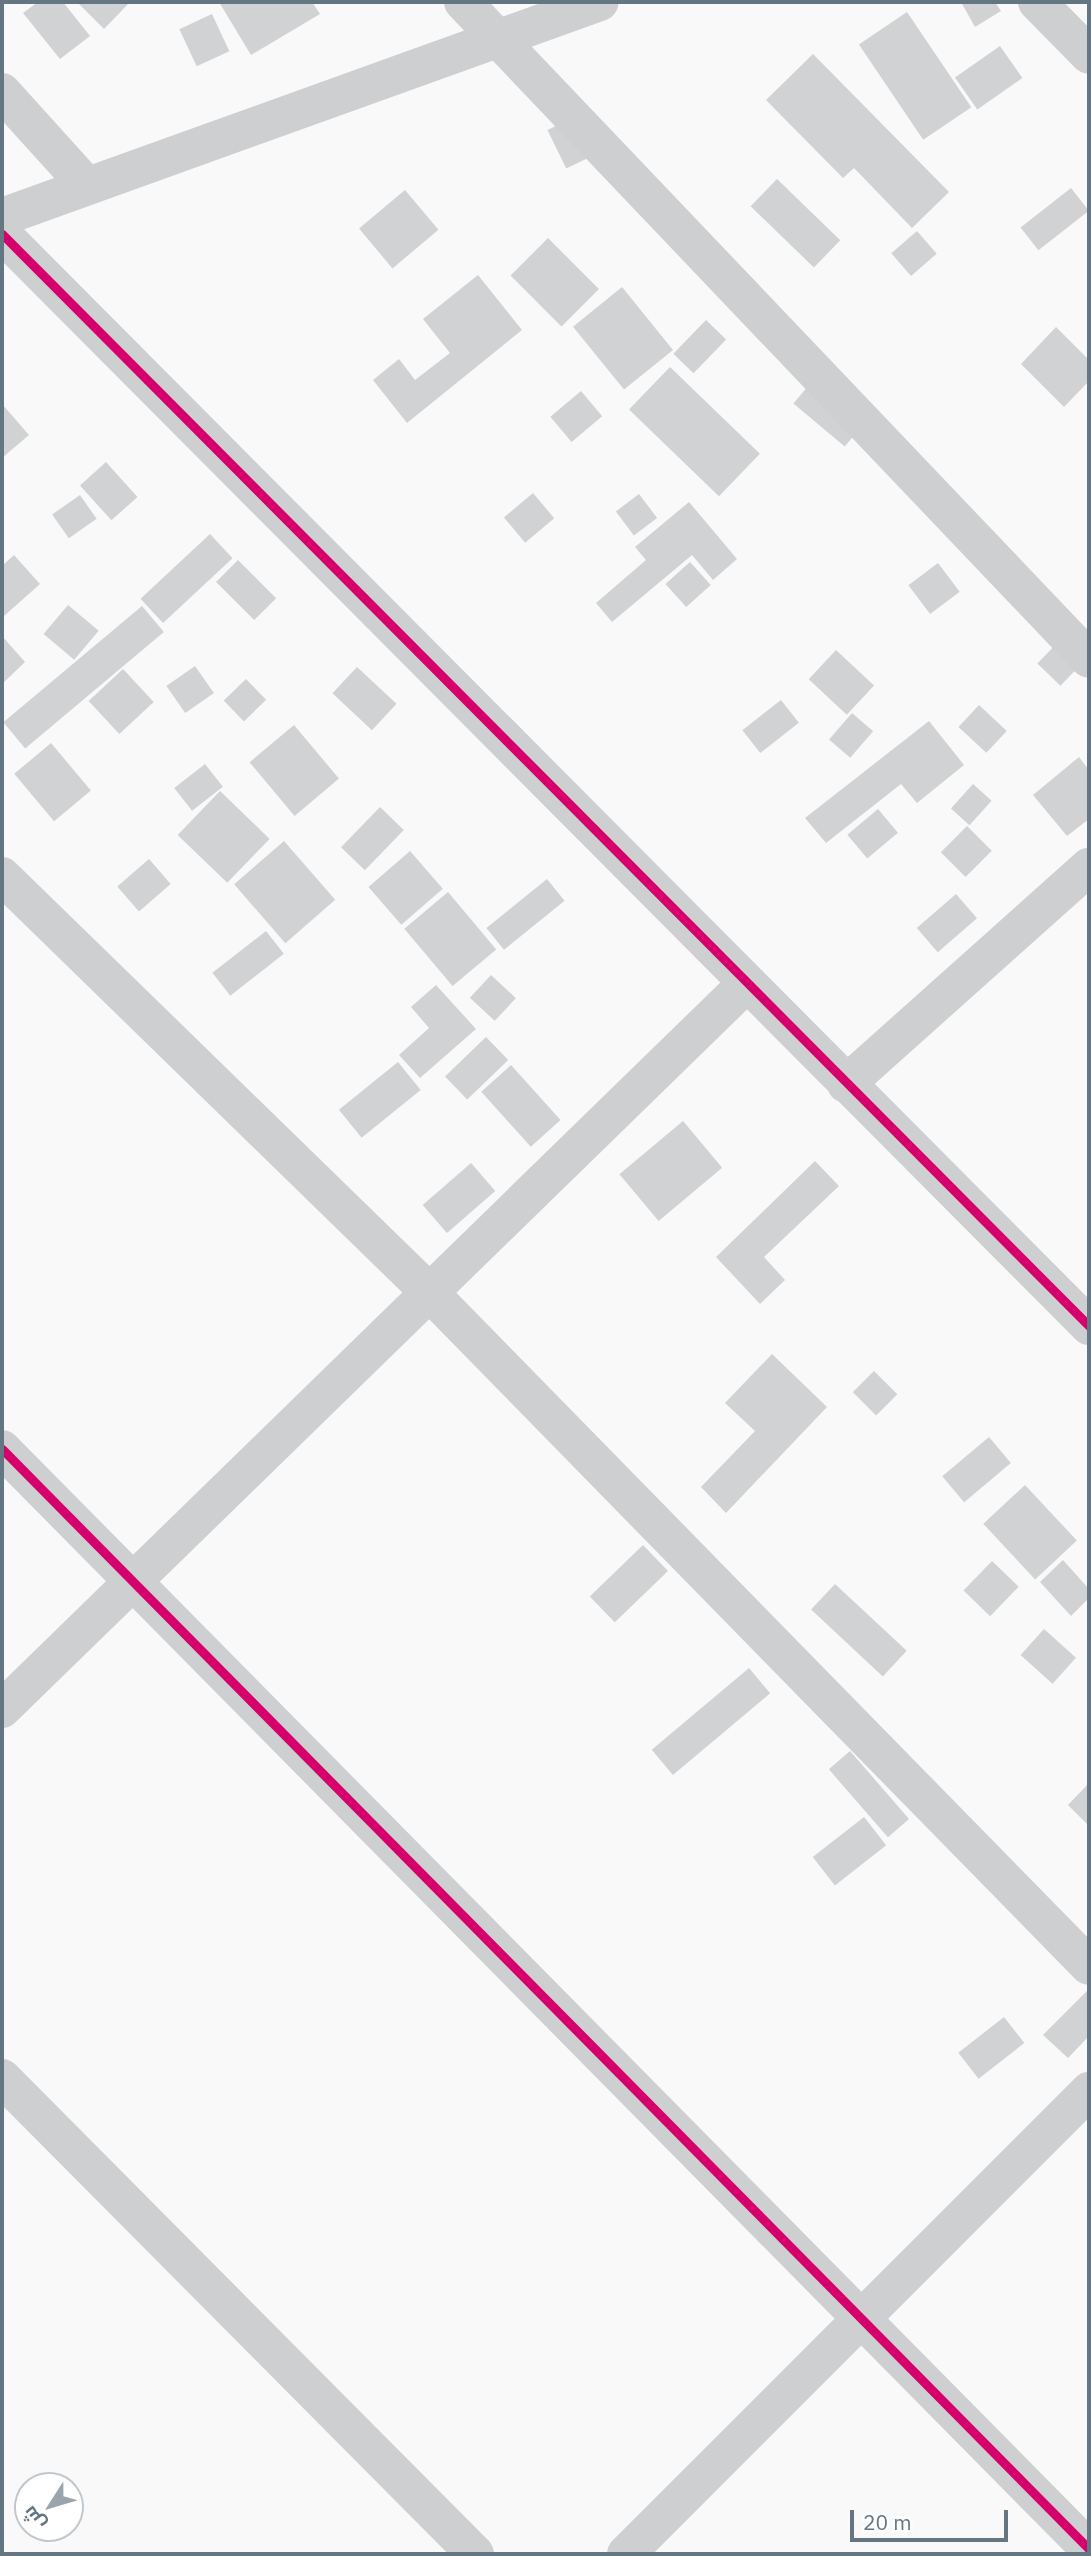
<!DOCTYPE html>
<html>
<head>
<meta charset="utf-8">
<style>
	body { margin:0 }
	#map { position:relative; width:1091px; height:2556px; overflow:hidden; background:#f9f9f9; font-family:"IBM Plex Sans",Cairo,sans-serif }
	div>[style] { position:absolute }
	.building>* { inset:0; background:#d0d2d3; transform-origin:0 0 }
	.minor>* { height:38px; margin:-19px; padding:0 19px; transform-origin:19px; border-radius:19px; background:#cecfd0 }
	.cycleway>* { height:9px; margin:-4.5px; padding:0 4.5px; transform-origin:4.5px; border-radius:4.5px; background:#d6006c }
	span { translate:-50% -50%; white-space:nowrap; text-align:center; line-height:1.15; -webkit-text-stroke:7px #fff; paint-order:stroke }
	.frame { position:absolute; inset:0; border:4px solid #657683; pointer-events:none }
	.north { position:absolute; left:14px; top:2472px; width:70px; height:70px; box-sizing:border-box; background:#fff; border:2px solid #c1c8cd; border-radius:50%; rotate:233deg; font-size:19px; font-weight:700; line-height:28px; text-align:center; color:#657683 }
	.north::after { content:''; display:block; margin:auto; width:24px; height:32px; background:#99a4ac; clip-path:polygon(50% 0,100% 100%,50% 72%,0 100%) }
	.scale { position:absolute; left:850px; top:2510px; width:158px; height:32px; box-sizing:border-box; border:4px solid #657683; border-top:0; padding-left:9px; font-size:21px; line-height:24px; white-space:nowrap; color:#657683; -webkit-text-stroke:5px #fff; paint-order:stroke }
</style>
</head>
<body>
<div id="map">
	<div class="building">
		<i style="clip-path:polygon(38px 2px,63px 2px,90px 36px,60px 59px,23px 13px)"></i>
		<i style="clip-path:polygon(77px 2px,130px 2px,104px 29px)"></i>
		<i style="clip-path:polygon(219px 2px,312px 2px,320px 14px,251px 55px)"></i>
		<i style="clip-path:polygon(961px 2px,995px 2px,1001px 11px,975px 27px)"></i>
		<i style="left:907px;top:12px;width:115px;height:58px;rotate:56deg"></i>
		<i style="left:212px;top:14px;width:41px;height:36px;rotate:65deg"></i>
		<i style="left:1000px;top:46px;width:39px;height:55px;rotate:55deg"></i>
		<i style="clip-path:polygon(813px 54px,949px 192px,912px 228px,854px 168px,843px 178px,766px 100px)"></i>
		<i style="left:578px;top:115px;width:43px;height:34px;rotate:64deg"></i>
		<i style="left:777px;top:179px;width:88px;height:38px;rotate:44deg"></i>
		<i style="left:1071px;top:188px;width:29px;height:64px;rotate:52deg"></i>
		<i style="left:405px;top:190px;width:52px;height:60px;rotate:50deg"></i>
		<i style="left:917px;top:231px;width:30px;height:34px;rotate:49deg"></i>
		<i style="left:548px;top:238px;width:72px;height:53px;rotate:45deg"></i>
		<i style="clip-path:polygon(478px 275px,522px 330px,407px 423px,373px 380px,399px 359px,415px 380px,450px 353px,423px 319px)"></i>
		<i style="left:622px;top:287px;width:81px;height:63px;rotate:51deg"></i>
		<i style="left:706px;top:320px;width:28px;height:47px;rotate:44deg"></i>
		<i style="clip-path:polygon(1056px 327px,1089px 360px,1089px 381px,1064px 407px,1021px 364px)"></i>
		<i style="left:670px;top:367px;width:125px;height:59px;rotate:44deg"></i>
		<i style="left:814px;top:379px;width:67px;height:32px;rotate:40deg"></i>
		<i style="left:581px;top:391px;width:33px;height:40px;rotate:50deg"></i>
		<i style="clip-path:polygon(2px 404px,29px 435px,2px 458px)"></i>
		<i style="left:106px;top:462px;width:47px;height:35px;rotate:48deg"></i>
		<i style="left:533px;top:493px;width:33px;height:38px;rotate:50deg"></i>
		<i style="left:639px;top:494px;width:30px;height:29px;rotate:53deg"></i>
		<i style="left:80px;top:495px;width:29px;height:34px;rotate:55deg"></i>
		<i style="clip-path:polygon(689px 502px,737px 559px,713px 580px,692px 555px,612px 622px,596px 603px,646px 560px,635px 547px)"></i>
		<i style="left:210px;top:534px;width:33px;height:95px;rotate:47deg"></i>
		<i style="clip-path:polygon(14px 555px,40px 584px,4px 616px,2px 566px)"></i>
		<i style="left:238px;top:560px;width:54px;height:31px;rotate:45deg"></i>
		<i style="left:690px;top:562px;width:31px;height:33px;rotate:48deg"></i>
		<i style="left:938px;top:563px;width:36px;height:37px;rotate:53deg"></i>
		<i style="left:68px;top:605px;width:40px;height:38px;rotate:40deg"></i>
		<i style="left:142px;top:606px;width:34px;height:181px;rotate:50deg"></i>
		<i style="clip-path:polygon(2px 636px,25px 662px,2px 684px)"></i>
		<i style="left:1061px;top:639px;width:32px;height:34px;rotate:44deg"></i>
		<i style="left:836px;top:650px;width:52px;height:40px;rotate:43deg"></i>
		<i style="left:195px;top:666px;width:33px;height:35px;rotate:55deg"></i>
		<i style="left:357px;top:667px;width:54px;height:36px;rotate:43deg"></i>
		<i style="left:123px;top:669px;width:45px;height:47px;rotate:47deg"></i>
		<i style="left:246px;top:679px;width:29px;height:31px;rotate:46deg"></i>
		<i style="left:781px;top:700px;width:29px;height:49px;rotate:52deg"></i>
		<i style="left:979px;top:705px;width:38px;height:30px;rotate:43deg"></i>
		<i style="left:852px;top:713px;width:28px;height:35px;rotate:41deg"></i>
		<i style="clip-path:polygon(929px 721px,964px 765px,917px 803px,901px 784px,826px 843px,805px 818px)"></i>
		<i style="left:294px;top:725px;width:70px;height:58px;rotate:50deg"></i>
		<i style="left:51px;top:743px;width:62px;height:48px;rotate:50deg"></i>
		<i style="clip-path:polygon(1079px 757px,1089px 770px,1089px 819px,1067px 836px,1033px 795px)"></i>
		<i style="left:205px;top:764px;width:29px;height:39px;rotate:52deg"></i>
		<i style="left:973px;top:784px;width:25px;height:33px;rotate:42deg"></i>
		<i style="left:220px;top:791px;width:69px;height:61px;rotate:44deg"></i>
		<i style="left:380px;top:807px;width:33px;height:56px;rotate:44deg"></i>
		<i style="left:878px;top:809px;width:31px;height:40px;rotate:50deg"></i>
		<i style="left:967px;top:826px;width:35px;height:37px;rotate:45deg"></i>
		<i style="left:284px;top:841px;width:78px;height:66px;rotate:49deg"></i>
		<i style="left:410px;top:851px;width:50px;height:55px;rotate:49deg"></i>
		<i style="left:149px;top:859px;width:33px;height:42px;rotate:49deg"></i>
		<i style="left:547px;top:879px;width:28px;height:78px;rotate:51deg"></i>
		<i style="left:448px;top:892px;width:75px;height:57px;rotate:50deg"></i>
		<i style="left:956px;top:894px;width:32px;height:52px;rotate:49deg"></i>
		<i style="left:266px;top:931px;width:29px;height:68px;rotate:52deg"></i>
		<i style="left:491px;top:975px;width:34px;height:31px;rotate:43deg"></i>
		<i style="clip-path:polygon(436px 985px,476px 1029px,420px 1078px,399px 1055px,429px 1028px,411px 1007px)"></i>
		<i style="left:486px;top:1037px;width:32px;height:57px;rotate:46deg"></i>
		<i style="left:398px;top:1062px;width:36px;height:76px;rotate:51deg"></i>
		<i style="left:511px;top:1065px;width:74px;height:40px;rotate:48deg"></i>
		<i style="left:683px;top:1121px;width:61px;height:83px;rotate:50deg"></i>
		<i style="clip-path:polygon(815px 1161px,839px 1186px,764px 1257px,785px 1280px,760px 1304px,716px 1257px)"></i>
		<i style="left:471px;top:1163px;width:37px;height:64px;rotate:49deg"></i>
		<i style="clip-path:polygon(772px 1354px,827px 1407px,726px 1513px,701px 1487px,755px 1431px,725px 1403px)"></i>
		<i style="left:874px;top:1371px;width:33px;height:30px;rotate:45deg"></i>
		<i style="left:989px;top:1437px;width:34px;height:61px;rotate:50deg"></i>
		<i style="left:1025px;top:1485px;width:76px;height:57px;rotate:47deg"></i>
		<i style="left:643px;top:1545px;width:36px;height:74px;rotate:46deg"></i>
		<i style="clip-path:polygon(1063px 1560px,1089px 1589px,1089px 1598px,1071px 1616px,1040px 1582px)"></i>
		<i style="left:992px;top:1561px;width:37px;height:41px;rotate:44deg"></i>
		<i style="left:835px;top:1584px;width:98px;height:35px;rotate:43deg"></i>
		<i style="left:1044px;top:1629px;width:43px;height:35px;rotate:42deg"></i>
		<i style="left:749px;top:1668px;width:33px;height:127px;rotate:50deg"></i>
		<i style="left:850px;top:1751px;width:90px;height:28px;rotate:49deg"></i>
		<i style="clip-path:polygon(1089px 1783px,1089px 1826px,1068px 1805px)"></i>
		<i style="left:864px;top:1817px;width:36px;height:65px;rotate:52deg"></i>
		<i style="clip-path:polygon(1088px 1990px,1089px 2036px,1068px 2058px,1043px 2035px)"></i>
		<i style="left:1004px;top:2017px;width:33px;height:58px;rotate:52deg"></i>
	</div>
	<div class="minor">
		<i style="left:463px;top:2px;width:907px;rotate:46.38deg"></i>
		<i style="left:1037px;top:2px;width:74px;rotate:45.5deg"></i>
		<i style="left:2px;top:92px;width:125px;rotate:47.9deg"></i>
		<i style="left:2px;top:217px;width:635px;rotate:-19.78deg"></i>
		<i style="left:2px;top:234px;width:1541px;rotate:45.13deg"></i>
		<i style="left:2px;top:876px;width:596px;rotate:44.25deg"></i>
		<i style="left:429px;top:1292px;width:943px;rotate:45.6deg"></i>
		<i style="left:846px;top:1084px;width:326px;rotate:-41.8deg"></i>
		<i style="left:2px;top:1449px;width:1546px;rotate:45.34deg"></i>
		<i style="left:2px;top:1709px;width:1037px;rotate:-44.26deg"></i>
		<i style="left:2px;top:2078px;width:671px;rotate:45.18deg"></i>
		<i style="left:626px;top:2554px;width:655px;rotate:-45deg"></i>
	</div>
	<div class="cycleway">
		<i style="left:2px;top:234px;width:1541px;rotate:45.13deg"></i>
		<i style="left:2px;top:1449px;width:1546px;rotate:45.34deg"></i>
	</div>
	<div class="frame"></div>
	<div class="north">ش</div>
	<div class="scale">20 m</div>
</div>
</body>
</html>
